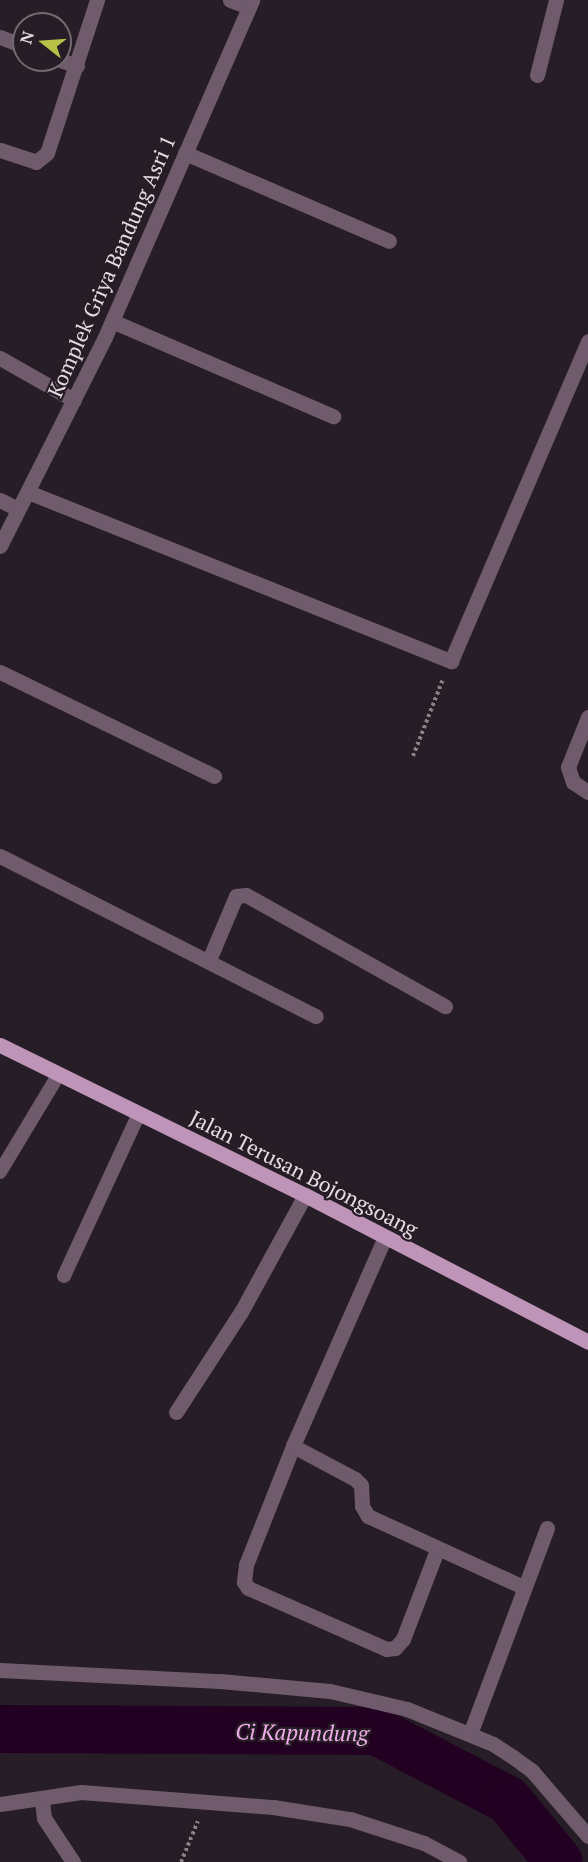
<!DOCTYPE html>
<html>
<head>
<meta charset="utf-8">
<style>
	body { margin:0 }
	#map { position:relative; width:588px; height:1862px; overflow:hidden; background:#271d26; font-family:"PT Serif",serif }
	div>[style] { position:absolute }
	.river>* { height:48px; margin:-24px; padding:0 24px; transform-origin:24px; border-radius:24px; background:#220021 }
	.path>* { height:4px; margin-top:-2px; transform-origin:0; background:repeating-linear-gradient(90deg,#898088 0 3px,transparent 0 6px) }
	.service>* { height:14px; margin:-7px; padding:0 7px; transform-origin:7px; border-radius:7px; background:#6f5b6c }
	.minor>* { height:15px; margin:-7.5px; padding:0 7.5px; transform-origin:7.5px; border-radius:7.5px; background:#6f5b6c }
	.primary>* { height:15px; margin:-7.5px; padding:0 7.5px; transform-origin:7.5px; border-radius:7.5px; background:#be94b9 }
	span { translate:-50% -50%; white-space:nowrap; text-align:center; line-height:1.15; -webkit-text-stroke:4.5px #271d26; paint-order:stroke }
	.street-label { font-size:21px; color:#e3dce2 }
	.water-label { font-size:22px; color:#f0ace9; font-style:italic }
	.north { position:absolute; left:12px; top:12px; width:60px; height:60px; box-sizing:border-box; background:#271d26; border:2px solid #726971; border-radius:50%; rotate:287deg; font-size:16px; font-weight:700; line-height:24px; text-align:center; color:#e3dce2 }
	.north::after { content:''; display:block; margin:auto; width:21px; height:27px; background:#b7c148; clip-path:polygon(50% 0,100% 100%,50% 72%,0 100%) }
</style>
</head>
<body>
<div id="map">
	<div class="river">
		<i style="left:0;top:1729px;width:376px;rotate:0.3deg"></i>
		<i style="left:376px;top:1731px;width:149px;rotate:27.6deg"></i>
		<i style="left:508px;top:1800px;width:80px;rotate:50.6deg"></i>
	</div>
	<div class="path">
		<i style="left:413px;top:756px;width:83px;rotate:-68.7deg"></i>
		<i style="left:181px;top:1862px;width:44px;rotate:-67.5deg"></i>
	</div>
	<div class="service">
		<i style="left:0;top:1172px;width:114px;rotate:-59deg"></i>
		<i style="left:64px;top:1276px;width:179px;rotate:-65.2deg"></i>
	</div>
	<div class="minor">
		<i style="left:230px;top:0;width:20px;rotate:20deg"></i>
		<i style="left:0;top:37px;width:26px;rotate:21deg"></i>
		<i style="left:60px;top:60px;width:18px;rotate:19deg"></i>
		<i style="left:537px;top:75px;width:77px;rotate:-75.8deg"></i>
		<i style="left:0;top:150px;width:38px;rotate:18deg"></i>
		<i style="left:36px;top:162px;width:14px;rotate:-39deg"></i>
		<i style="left:47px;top:153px;width:161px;rotate:-71.9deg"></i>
		<i style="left:185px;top:153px;width:222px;rotate:23.3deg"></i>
		<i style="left:112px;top:321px;width:241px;rotate:23.3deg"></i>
		<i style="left:0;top:358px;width:85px;rotate:29.6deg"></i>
		<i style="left:28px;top:492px;width:456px;rotate:21.8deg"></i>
		<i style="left:451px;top:661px;width:348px;rotate:-66.8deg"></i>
		<i style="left:0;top:500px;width:18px;rotate:27deg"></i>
		<i style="left:0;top:546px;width:234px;rotate:-63.3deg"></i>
		<i style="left:105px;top:337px;width:368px;rotate:-66.4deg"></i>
		<i style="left:0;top:672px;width:238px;rotate:25.9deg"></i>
		<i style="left:588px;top:717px;width:54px;rotate:111.8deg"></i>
		<i style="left:568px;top:767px;width:16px;rotate:72deg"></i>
		<i style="left:573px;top:782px;width:18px;rotate:34deg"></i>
		<i style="left:0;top:856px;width:354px;rotate:26.9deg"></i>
		<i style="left:209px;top:960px;width:69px;rotate:-67.1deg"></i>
		<i style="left:236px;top:896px;width:10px;rotate:-6deg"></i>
		<i style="left:246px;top:895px;width:228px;rotate:29.2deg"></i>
		<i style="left:385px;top:1237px;width:228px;rotate:113.8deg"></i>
		<i style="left:293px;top:1446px;width:128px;rotate:111.6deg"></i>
		<i style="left:246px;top:1565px;width:17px;rotate:97deg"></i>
		<i style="left:244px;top:1582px;width:7px;rotate:56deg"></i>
		<i style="left:248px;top:1588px;width:151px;rotate:23.8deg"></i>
		<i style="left:386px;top:1649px;width:9px;rotate:-6deg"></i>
		<i style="left:395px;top:1648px;width:12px;rotate:-48deg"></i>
		<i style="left:403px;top:1639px;width:95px;rotate:-69.1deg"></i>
		<i style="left:176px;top:1412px;width:119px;rotate:-57deg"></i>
		<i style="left:241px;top:1312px;width:133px;rotate:-61.3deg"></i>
		<i style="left:293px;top:1446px;width:70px;rotate:28deg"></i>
		<i style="left:355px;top:1479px;width:8px;rotate:45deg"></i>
		<i style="left:361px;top:1485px;width:21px;rotate:87deg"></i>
		<i style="left:362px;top:1506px;width:12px;rotate:59deg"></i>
		<i style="left:368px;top:1516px;width:170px;rotate:24.6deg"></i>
		<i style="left:0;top:1670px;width:220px;rotate:2.9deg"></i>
		<i style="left:220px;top:1681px;width:110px;rotate:5.2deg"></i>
		<i style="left:330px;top:1691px;width:79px;rotate:13.2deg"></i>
		<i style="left:407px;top:1709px;width:93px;rotate:22.1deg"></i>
		<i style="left:493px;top:1744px;width:24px;rotate:33deg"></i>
		<i style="left:513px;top:1757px;width:24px;rotate:36deg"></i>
		<i style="left:532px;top:1771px;width:86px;rotate:49.3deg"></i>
		<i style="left:470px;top:1734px;width:220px;rotate:-69.5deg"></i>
		<i style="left:42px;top:1800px;width:18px;rotate:84deg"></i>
		<i style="left:44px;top:1818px;width:53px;rotate:56.6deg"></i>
		<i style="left:0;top:1804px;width:82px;rotate:-8.4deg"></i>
		<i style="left:81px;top:1792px;width:193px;rotate:4.5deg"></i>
		<i style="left:273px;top:1807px;width:78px;rotate:8.9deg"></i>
		<i style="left:350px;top:1819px;width:78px;rotate:18deg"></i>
		<i style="left:424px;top:1843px;width:40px;rotate:28deg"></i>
	</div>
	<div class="primary">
		<i style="left:0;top:1045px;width:340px;rotate:26.2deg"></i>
		<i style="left:305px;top:1195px;width:319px;rotate:27.4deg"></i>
	</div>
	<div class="street-label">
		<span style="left:111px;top:266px;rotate:-66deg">Komplek Griya Bandung Asri 1</span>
		<span style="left:304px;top:1173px;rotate:27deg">Jalan Terusan Bojongsoang</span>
	</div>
	<div class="water-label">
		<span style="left:302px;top:1732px;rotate:1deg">Ci Kapundung</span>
	</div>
	<div class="north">N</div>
</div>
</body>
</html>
